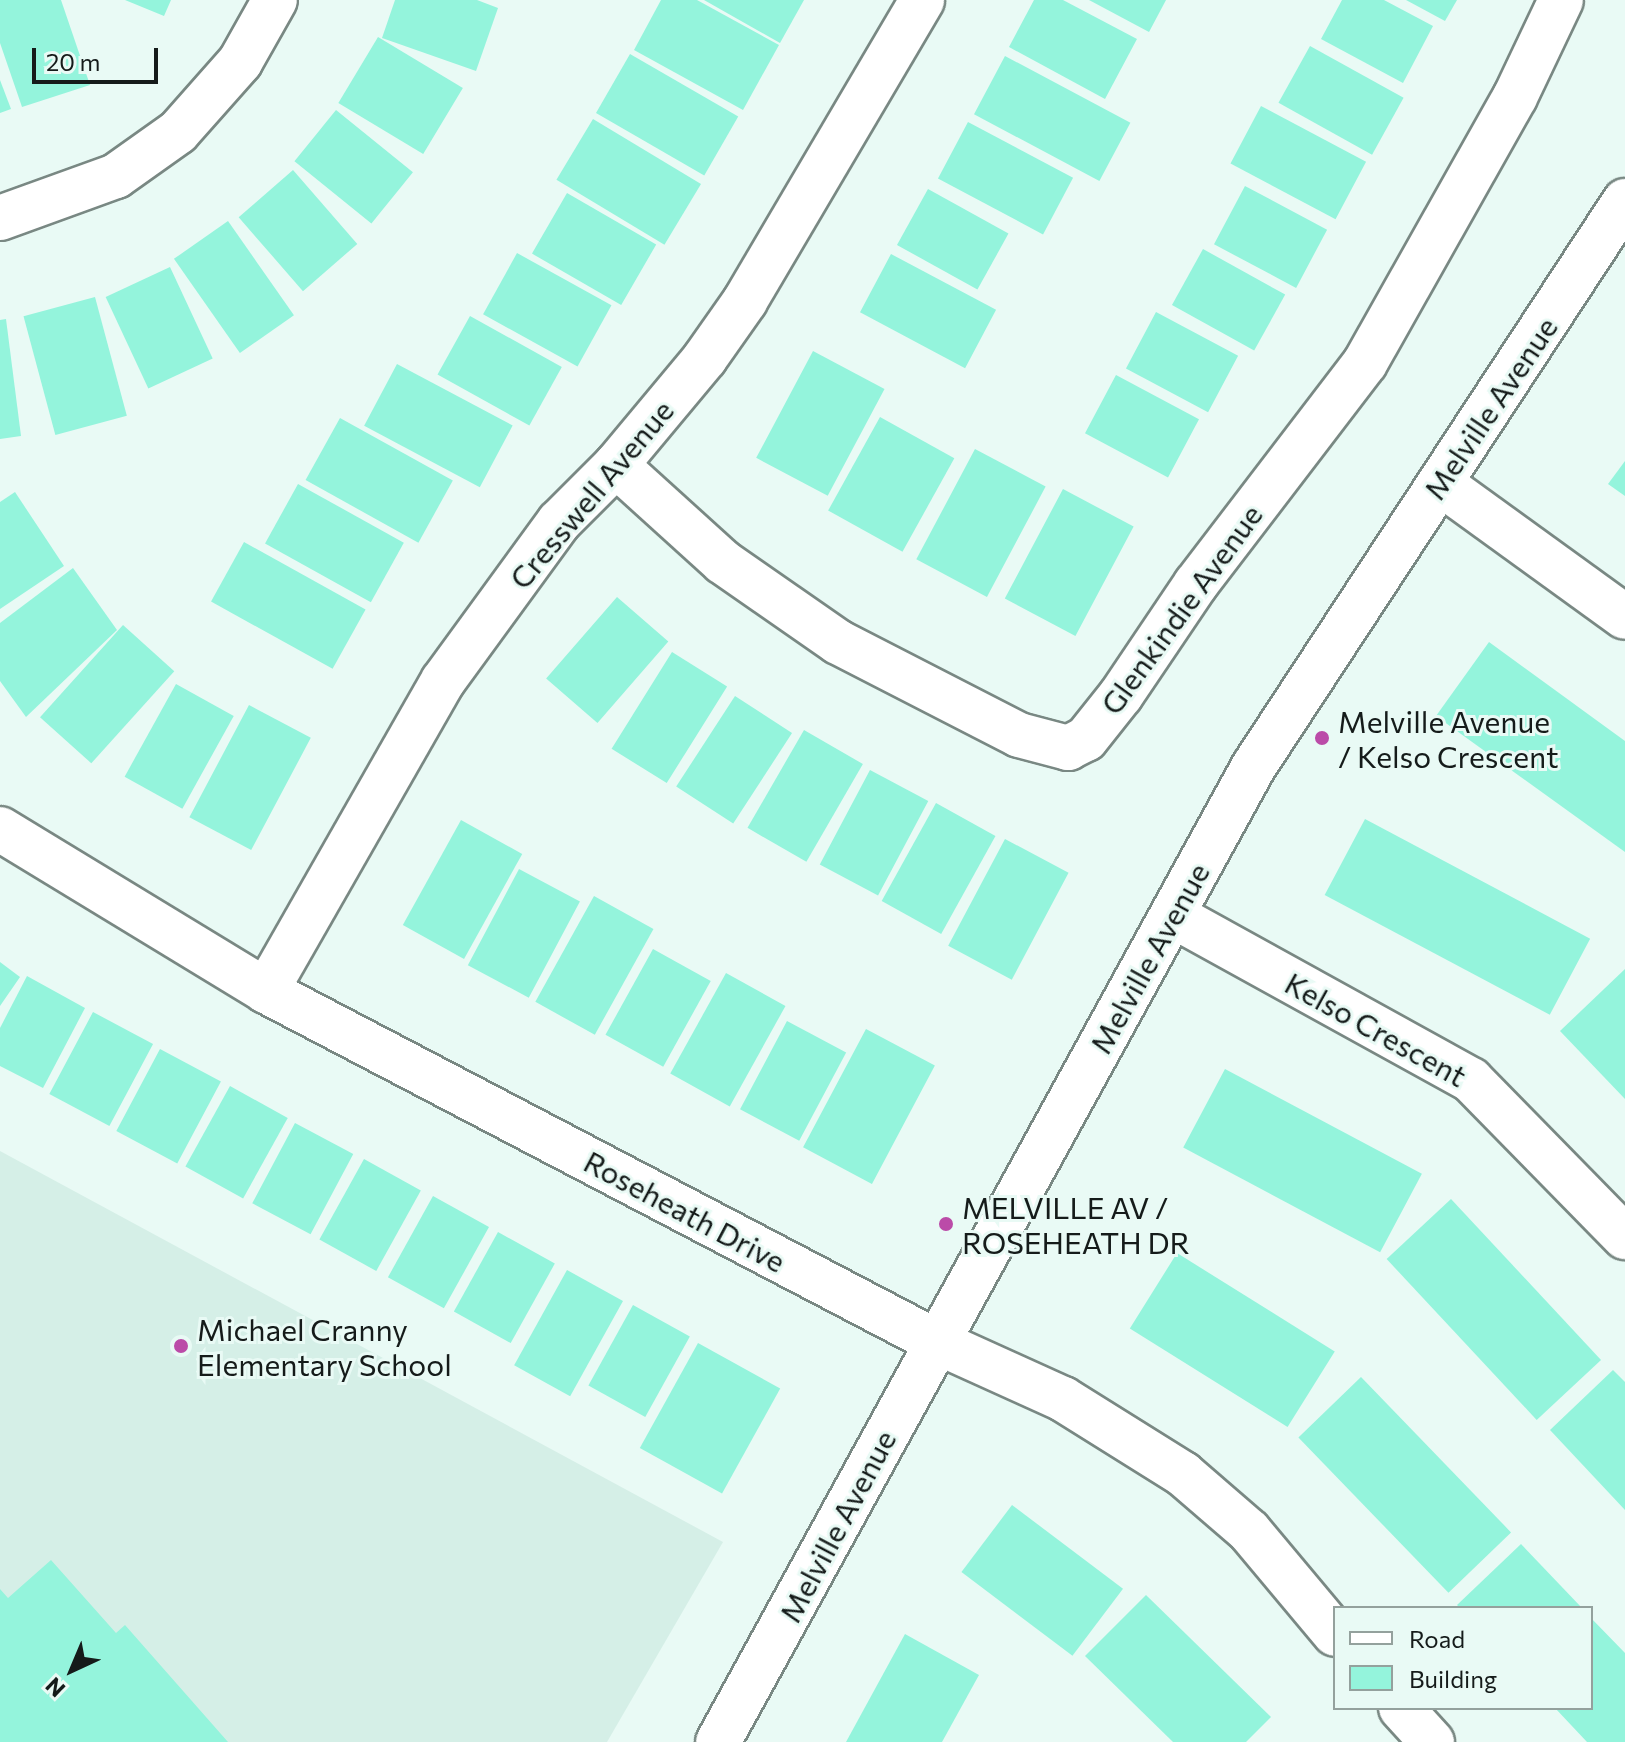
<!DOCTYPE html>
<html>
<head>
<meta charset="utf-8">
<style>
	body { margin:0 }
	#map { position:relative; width:1625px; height:1742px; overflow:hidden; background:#e9faf5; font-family:Commissioner,sans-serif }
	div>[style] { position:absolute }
	.built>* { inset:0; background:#d5efe7 }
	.building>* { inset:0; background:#94f4dc; transform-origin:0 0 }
	.roads { filter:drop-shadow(2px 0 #798883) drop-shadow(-2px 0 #798883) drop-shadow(0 2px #798883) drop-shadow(0 -2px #798883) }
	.minor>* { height:44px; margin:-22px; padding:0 22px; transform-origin:22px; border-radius:22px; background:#fff }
	.dots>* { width:22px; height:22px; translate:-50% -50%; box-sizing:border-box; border:4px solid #e9faf5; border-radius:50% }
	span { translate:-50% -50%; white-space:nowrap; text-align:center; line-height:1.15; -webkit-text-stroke:6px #e9faf5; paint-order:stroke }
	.street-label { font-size:30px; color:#151b1a }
	.poi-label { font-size:30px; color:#151b1a }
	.left { translate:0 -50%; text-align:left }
	.legend { position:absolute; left:1333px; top:1606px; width:260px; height:104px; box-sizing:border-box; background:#e9faf5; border:2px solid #94a19d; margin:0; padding:10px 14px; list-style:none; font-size:24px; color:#151b1a }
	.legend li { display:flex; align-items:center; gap:16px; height:40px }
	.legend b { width:40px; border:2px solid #94a19d }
	.north { position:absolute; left:32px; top:1630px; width:80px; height:80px; -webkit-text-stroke:6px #e9faf5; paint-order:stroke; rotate:224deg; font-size:22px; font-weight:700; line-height:32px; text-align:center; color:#151b1a }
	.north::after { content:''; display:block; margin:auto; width:28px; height:36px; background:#151b1a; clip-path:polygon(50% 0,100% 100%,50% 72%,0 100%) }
	.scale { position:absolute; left:32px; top:48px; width:126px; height:36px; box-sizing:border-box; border:4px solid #151b1a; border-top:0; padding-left:10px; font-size:24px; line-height:28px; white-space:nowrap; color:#151b1a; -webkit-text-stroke:6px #e9faf5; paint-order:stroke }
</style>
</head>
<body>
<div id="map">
	<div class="built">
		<i style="clip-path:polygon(0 1151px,723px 1542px,607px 1742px,0 1742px)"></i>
	</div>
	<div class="building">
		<i style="clip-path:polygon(0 0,61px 0,90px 85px,22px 107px,0 43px)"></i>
		<i style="clip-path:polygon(125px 0,171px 0,164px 16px)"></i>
		<i style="clip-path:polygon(395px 0,477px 0,498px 8px,476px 71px,382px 38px)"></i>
		<i style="clip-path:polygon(661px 0,697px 0,779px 45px,743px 110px,634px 50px)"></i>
		<i style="clip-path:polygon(704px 0,804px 0,780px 43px)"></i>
		<i style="clip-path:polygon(1034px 0,1063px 0,1137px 39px,1105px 99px,1009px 47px)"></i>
		<i style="clip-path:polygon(1089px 0,1166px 0,1149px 32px)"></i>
		<i style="clip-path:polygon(1342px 0,1384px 0,1433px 26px,1403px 83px,1321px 39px)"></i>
		<i style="clip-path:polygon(1406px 0,1457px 0,1445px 21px)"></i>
		<i style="left:378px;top:37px;width:99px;height:77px;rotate:31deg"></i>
		<i style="left:1310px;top:46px;width:107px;height:65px;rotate:29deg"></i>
		<i style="left:630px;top:54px;width:125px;height:68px;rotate:30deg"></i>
		<i style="left:1005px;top:56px;width:142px;height:66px;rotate:28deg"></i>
		<i style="clip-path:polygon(0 80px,11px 109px,0 113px)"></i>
		<i style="left:1261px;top:106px;width:119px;height:65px;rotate:28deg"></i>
		<i style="left:336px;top:110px;width:99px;height:66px;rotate:39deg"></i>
		<i style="left:593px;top:119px;width:126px;height:71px;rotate:31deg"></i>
		<i style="left:968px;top:122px;width:119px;height:64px;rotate:28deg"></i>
		<i style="left:293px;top:170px;width:98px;height:72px;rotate:49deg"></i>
		<i style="left:1245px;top:186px;width:93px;height:66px;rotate:28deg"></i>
		<i style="left:928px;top:189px;width:92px;height:64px;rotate:29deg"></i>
		<i style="left:567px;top:193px;width:103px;height:70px;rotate:30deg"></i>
		<i style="left:228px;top:221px;width:115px;height:66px;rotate:55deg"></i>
		<i style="left:1203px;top:249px;width:94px;height:64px;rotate:29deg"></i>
		<i style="left:517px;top:253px;width:108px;height:70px;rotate:29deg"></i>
		<i style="left:891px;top:254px;width:119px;height:66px;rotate:28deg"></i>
		<i style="left:170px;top:267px;width:101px;height:71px;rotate:65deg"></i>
		<i style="left:95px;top:297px;width:123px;height:74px;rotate:75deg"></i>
		<i style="left:1156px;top:312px;width:93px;height:64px;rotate:28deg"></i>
		<i style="left:470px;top:316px;width:105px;height:67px;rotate:29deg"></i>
		<i style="clip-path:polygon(6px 319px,21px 436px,0 439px,0 320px)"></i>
		<i style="left:813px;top:351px;width:81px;height:121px;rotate:28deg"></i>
		<i style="left:397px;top:364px;width:131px;height:70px;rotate:28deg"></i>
		<i style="left:1116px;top:375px;width:94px;height:66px;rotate:28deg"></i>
		<i style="left:880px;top:417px;width:85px;height:107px;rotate:29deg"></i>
		<i style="left:340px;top:418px;width:129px;height:71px;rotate:29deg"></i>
		<i style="left:975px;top:449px;width:80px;height:125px;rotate:28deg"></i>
		<i style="clip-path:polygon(1625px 461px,1625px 496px,1608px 484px)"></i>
		<i style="left:298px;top:484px;width:121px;height:68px;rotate:29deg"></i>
		<i style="left:1063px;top:489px;width:80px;height:124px;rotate:28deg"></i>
		<i style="clip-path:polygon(15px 492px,64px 566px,0 609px,0 502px)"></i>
		<i style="left:244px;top:542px;width:139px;height:68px;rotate:29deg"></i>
		<i style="clip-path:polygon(73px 568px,117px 630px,26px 717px,0 681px,0 623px)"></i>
		<i style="left:617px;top:597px;width:68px;height:108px;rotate:41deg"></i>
		<i style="left:123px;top:625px;width:69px;height:124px;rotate:42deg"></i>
		<i style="clip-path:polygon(1489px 642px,1625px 741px,1625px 852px,1436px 716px)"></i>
		<i style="left:672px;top:652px;width:65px;height:114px;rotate:32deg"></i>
		<i style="left:176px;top:684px;width:66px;height:106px;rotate:29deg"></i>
		<i style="left:735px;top:696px;width:68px;height:108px;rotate:33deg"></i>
		<i style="left:249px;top:705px;width:70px;height:127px;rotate:28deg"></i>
		<i style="left:804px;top:730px;width:68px;height:113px;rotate:30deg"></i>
		<i style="left:870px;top:770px;width:66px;height:107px;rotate:28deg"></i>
		<i style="left:936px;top:803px;width:68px;height:112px;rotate:29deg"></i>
		<i style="left:1365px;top:819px;width:255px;height:86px;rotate:28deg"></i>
		<i style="left:461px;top:820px;width:70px;height:120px;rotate:29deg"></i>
		<i style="left:1005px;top:839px;width:72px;height:121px;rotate:28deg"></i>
		<i style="left:519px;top:869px;width:69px;height:109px;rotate:28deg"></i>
		<i style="left:594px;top:896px;width:68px;height:121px;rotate:29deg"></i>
		<i style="left:653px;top:949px;width:66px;height:98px;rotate:29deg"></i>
		<i style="clip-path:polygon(0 962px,20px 977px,0 1006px)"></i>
		<i style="clip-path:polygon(1625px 969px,1625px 1099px,1560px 1031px)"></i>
		<i style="left:726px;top:973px;width:68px;height:115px;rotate:29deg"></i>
		<i style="clip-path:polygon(27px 976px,85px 1008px,43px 1088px,0 1066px,0 1028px)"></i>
		<i style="left:93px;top:1012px;width:68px;height:93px;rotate:28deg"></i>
		<i style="left:787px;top:1021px;width:67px;height:100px;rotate:28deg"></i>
		<i style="left:866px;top:1029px;width:78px;height:134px;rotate:28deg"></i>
		<i style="left:160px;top:1049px;width:69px;height:93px;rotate:28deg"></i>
		<i style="left:1225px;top:1069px;width:223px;height:89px;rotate:28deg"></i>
		<i style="left:230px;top:1086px;width:66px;height:92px;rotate:29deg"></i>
		<i style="left:295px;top:1123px;width:66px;height:91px;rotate:28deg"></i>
		<i style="left:364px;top:1159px;width:65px;height:92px;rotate:29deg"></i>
		<i style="left:433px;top:1196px;width:64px;height:93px;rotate:29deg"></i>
		<i style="left:1451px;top:1199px;width:220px;height:88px;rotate:47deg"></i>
		<i style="left:498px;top:1232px;width:65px;height:91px;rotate:29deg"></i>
		<i style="left:1177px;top:1253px;width:186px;height:89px;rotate:32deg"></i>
		<i style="left:567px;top:1270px;width:64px;height:109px;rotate:29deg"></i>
		<i style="left:633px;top:1305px;width:65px;height:92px;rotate:29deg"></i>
		<i style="left:698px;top:1343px;width:94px;height:120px;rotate:29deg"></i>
		<i style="clip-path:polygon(1613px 1370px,1625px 1382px,1625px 1510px,1550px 1430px)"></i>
		<i style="left:1361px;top:1377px;width:216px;height:87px;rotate:46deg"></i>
		<i style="left:1012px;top:1505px;width:139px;height:84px;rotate:37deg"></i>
		<i style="clip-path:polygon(1521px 1544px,1582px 1608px,1460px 1608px,1457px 1605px)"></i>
		<i style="clip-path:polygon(51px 1560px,116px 1633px,125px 1625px,228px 1742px,0 1742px,0 1589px,8px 1598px)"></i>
		<i style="clip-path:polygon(1146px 1595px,1271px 1717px,1246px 1742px,1173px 1742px,1085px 1656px)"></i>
		<i style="clip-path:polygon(1591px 1618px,1625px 1653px,1625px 1742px,1587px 1742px,1555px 1708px,1591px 1708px)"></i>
		<i style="clip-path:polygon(905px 1634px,979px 1675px,942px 1742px,846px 1742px)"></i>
	</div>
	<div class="roads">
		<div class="minor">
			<i style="left:0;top:218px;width:123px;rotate:-19.9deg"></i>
			<i style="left:116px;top:176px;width:76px;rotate:-35.4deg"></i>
			<i style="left:178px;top:132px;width:94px;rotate:-48.5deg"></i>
			<i style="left:240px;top:62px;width:71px;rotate:-60.6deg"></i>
			<i style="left:616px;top:465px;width:144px;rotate:42.2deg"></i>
			<i style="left:723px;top:562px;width:140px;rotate:34.8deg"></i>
			<i style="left:838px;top:642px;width:203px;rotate:27.2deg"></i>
			<i style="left:1019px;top:735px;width:51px;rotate:14.9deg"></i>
			<i style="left:1068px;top:748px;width:20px;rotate:-27deg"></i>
			<i style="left:1086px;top:739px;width:56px;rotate:-51.5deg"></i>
			<i style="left:1121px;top:695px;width:134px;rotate:-56deg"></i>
			<i style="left:1196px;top:584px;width:278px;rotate:-52.6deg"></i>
			<i style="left:1365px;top:363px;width:305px;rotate:-60.6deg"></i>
			<i style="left:1515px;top:97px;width:107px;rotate:-64.6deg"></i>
			<i style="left:1440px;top:483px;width:228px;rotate:35.9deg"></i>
			<i style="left:0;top:829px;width:311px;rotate:31.3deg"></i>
			<i style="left:266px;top:991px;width:755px;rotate:27.62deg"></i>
			<i style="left:935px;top:1341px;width:141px;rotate:24.4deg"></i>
			<i style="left:1063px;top:1399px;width:142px;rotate:32deg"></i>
			<i style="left:1183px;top:1474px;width:87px;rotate:40.8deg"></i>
			<i style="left:1249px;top:1531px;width:134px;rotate:50.1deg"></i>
			<i style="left:1174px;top:916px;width:339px;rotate:28.9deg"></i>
			<i style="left:1471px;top:1080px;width:220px;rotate:45.6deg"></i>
			<i style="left:266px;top:991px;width:357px;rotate:-60.3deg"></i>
			<i style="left:443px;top:681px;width:197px;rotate:-53.9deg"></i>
			<i style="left:559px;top:522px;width:81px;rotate:-45deg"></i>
			<i style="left:616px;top:465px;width:139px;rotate:-50.2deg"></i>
			<i style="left:705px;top:358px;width:70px;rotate:-54.9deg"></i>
			<i style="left:745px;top:301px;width:349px;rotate:-59.5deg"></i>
			<i style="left:1401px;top:1708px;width:46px;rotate:47.6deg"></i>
			<i style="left:718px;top:1742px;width:1113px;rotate:-61.23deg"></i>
			<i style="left:1254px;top:766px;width:676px;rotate:-56.71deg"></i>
		</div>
	</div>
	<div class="dots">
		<i style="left:1322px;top:738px;background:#bb4ba8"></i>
		<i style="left:946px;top:1224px;background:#bb4ba8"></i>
		<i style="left:181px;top:1346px;background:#bb4ba8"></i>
	</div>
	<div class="street-label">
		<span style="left:1490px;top:408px;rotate:-56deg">Melville Avenue</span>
		<span style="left:591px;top:494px;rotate:-50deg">Cresswell Avenue</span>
		<span style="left:1181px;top:609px;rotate:-54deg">Glenkindie Avenue</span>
		<span style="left:1149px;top:958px;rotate:-61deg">Melville Avenue</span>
		<span style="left:1376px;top:1029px;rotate:29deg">Kelso Crescent</span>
		<span style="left:685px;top:1211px;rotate:28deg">Roseheath Drive</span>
		<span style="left:837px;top:1526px;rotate:-62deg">Melville Avenue</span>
	</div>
	<div class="poi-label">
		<span class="left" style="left:1338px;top:738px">Melville Avenue<br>/ Kelso Crescent</span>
		<span class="left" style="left:962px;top:1224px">MELVILLE AV /<br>ROSEHEATH DR</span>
		<span class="left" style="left:197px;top:1346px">Michael Cranny<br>Elementary School</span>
	</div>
	<ul class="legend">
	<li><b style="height:10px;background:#fff"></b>Road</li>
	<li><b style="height:22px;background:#94f4dc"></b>Building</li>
	</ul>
	<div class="north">N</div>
	<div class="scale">20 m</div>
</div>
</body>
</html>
